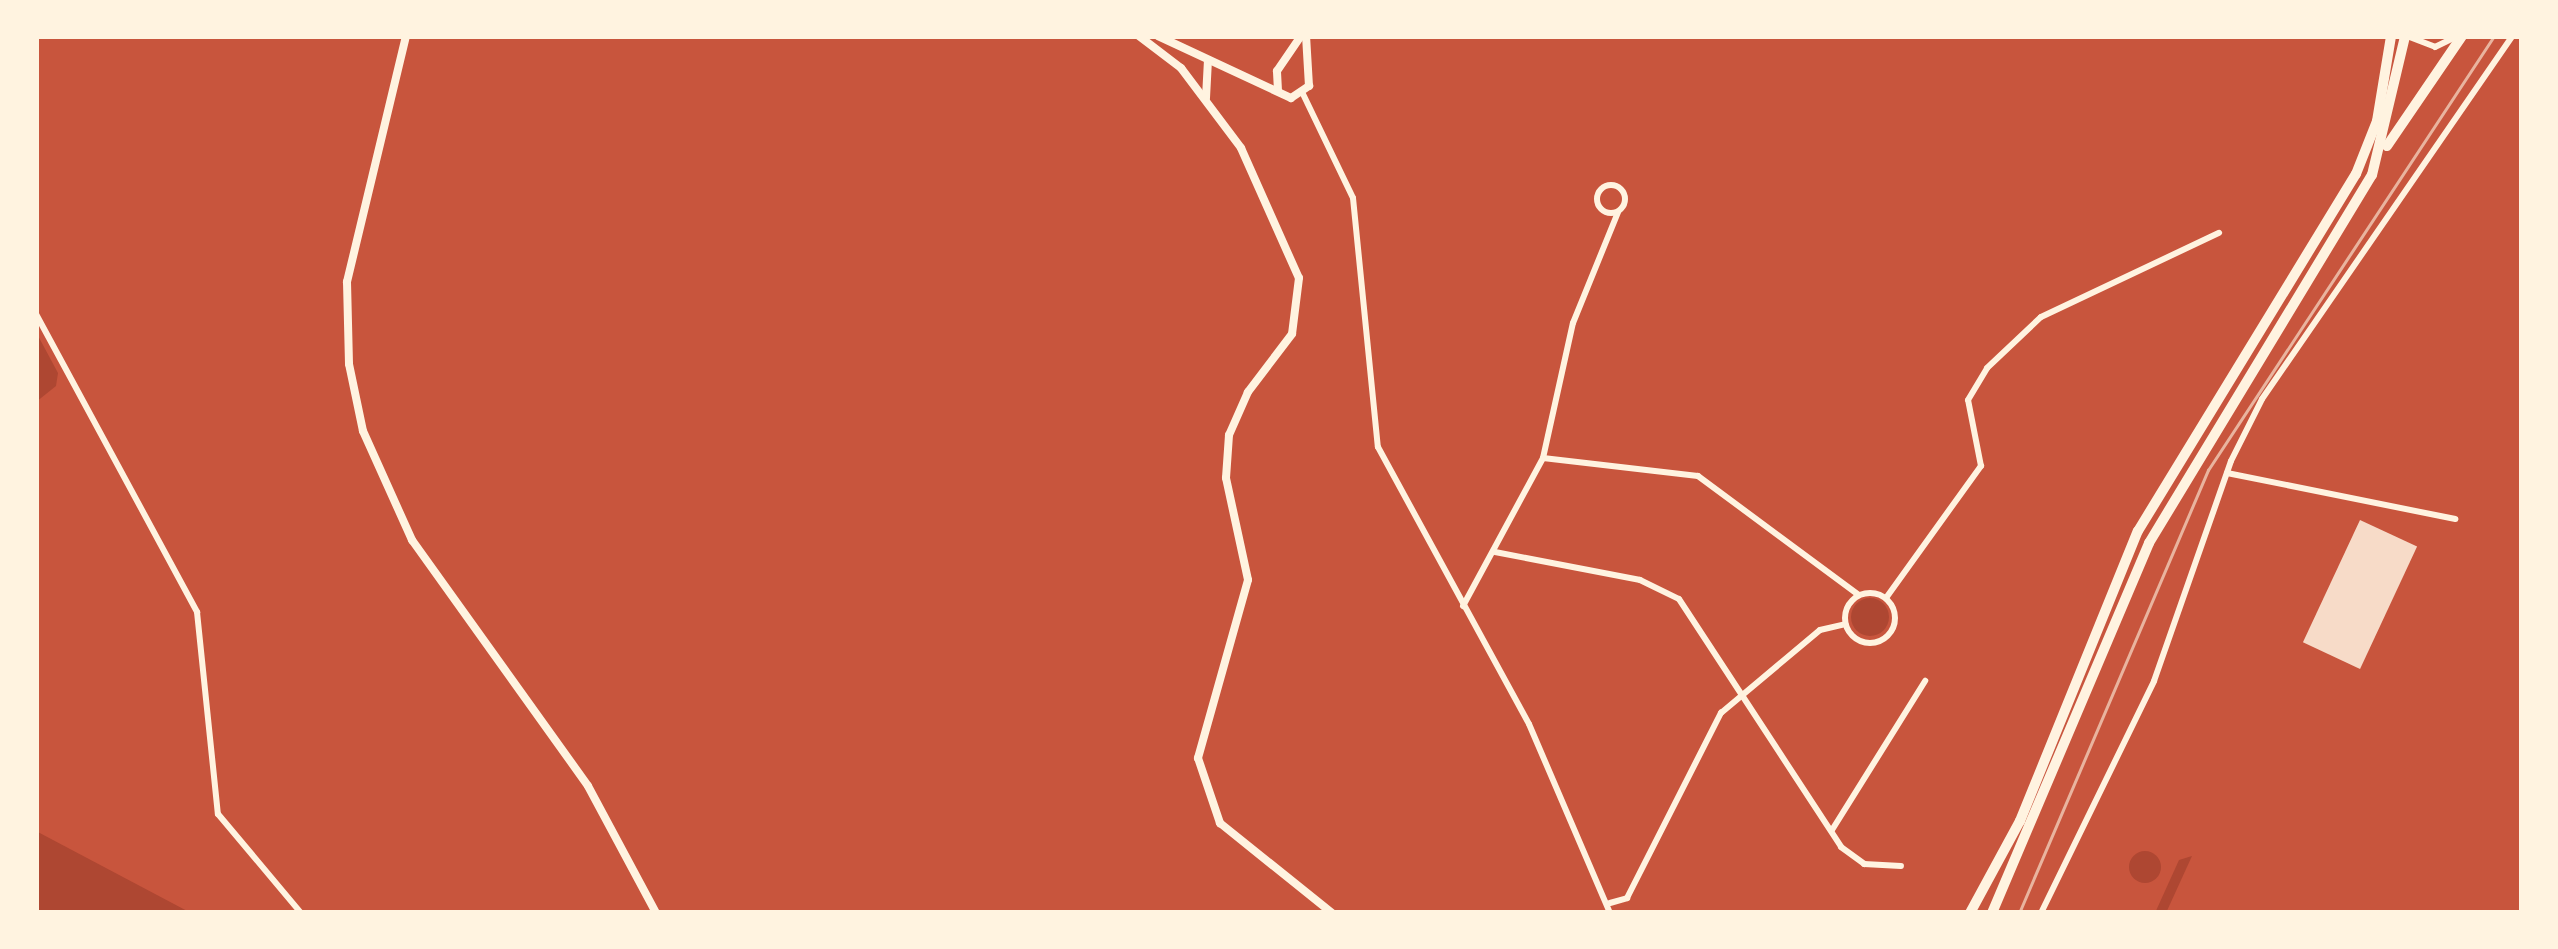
<!DOCTYPE html>
<html>
<head>
<meta charset="utf-8">
<style>
	body { margin:0 }
	#map { position:relative; width:2558px; height:949px; overflow:hidden; background:#c8553d; font-family:Raleway,sans-serif }
	div>[style] { position:absolute }
	.green>* { inset:0; background:#ae4732 }
	.round { border-radius:50% }
	.building>* { inset:0; background:#f7dbc8; transform-origin:0 0 }
	.minor>* { height:6px; margin:-3px; padding:0 3px; transform-origin:3px; border-radius:3px; background:#fff3e0 }
	.minor>.ring { margin:-3px; padding:0; box-sizing:content-box; background:none; border:6px solid #fff3e0; border-radius:50% }
	.tertiary>* { height:8px; margin:-4px; padding:0 4px; transform-origin:4px; border-radius:4px; background:#fff3e0 }
	.trunk>* { height:10px; margin:-5px; padding:0 5px; transform-origin:5px; border-radius:5px; background:#fff3e0 }
	.rail>* { height:3px; margin:-1.5px; padding:0 1.5px; transform-origin:1.5px; border-radius:1.5px; background:#e9b49f }
	span { translate:-50% -50%; white-space:nowrap; text-align:center; line-height:1.15; -webkit-text-stroke:12px #fff3e0; paint-order:stroke }
	.frame { position:absolute; inset:0; border:39px solid #fff3e0; pointer-events:none }
</style>
</head>
<body>
<div id="map">
	<div class="green">
		<i style="clip-path:polygon(36px 332px,58px 373px,56px 386px,36px 402px)"></i>
		<i class="round" style="left:1851px;top:598px;width:38px;height:38px"></i>
		<i style="clip-path:polygon(36px 831px,191px 913px,36px 913px)"></i>
		<i class="round" style="left:2129px;top:851px;width:32px;height:32px"></i>
		<i style="clip-path:polygon(2192px 856px,2166px 913px,2155px 913px,2179px 860px)"></i>
	</div>
	<div class="building">
		<i style="left:2360px;top:520px;width:63px;height:135px;rotate:25deg"></i>
	</div>
	<div class="minor">
		<i style="left:2407px;top:36px;width:30px;rotate:21deg"></i>
		<i style="left:2435px;top:47px;width:25px;rotate:-26deg"></i>
		<i style="left:1303px;top:94px;width:115px;rotate:64.3deg"></i>
		<i style="left:1353px;top:198px;width:250px;rotate:84.3deg"></i>
		<i style="left:1378px;top:447px;width:315px;rotate:61.4deg"></i>
		<i style="left:1529px;top:724px;width:206px;rotate:66.8deg"></i>
		<i class="ring" style="left:1597px;top:185px;width:22px;height:22px"></i>
		<i style="left:36px;top:186px;width:48px;rotate:90deg"></i>
		<i style="left:36px;top:314px;width:339px;rotate:61.6deg"></i>
		<i style="left:197px;top:612px;width:203px;rotate:84.1deg"></i>
		<i style="left:218px;top:814px;width:129px;rotate:50deg"></i>
		<i style="left:1543px;top:458px;width:156px;rotate:6.6deg"></i>
		<i style="left:1698px;top:476px;width:200px;rotate:36.5deg"></i>
		<i style="left:2227px;top:473px;width:233px;rotate:11.4deg"></i>
		<i style="left:1495px;top:552px;width:148px;rotate:10.9deg"></i>
		<i style="left:1640px;top:580px;width:43px;rotate:26deg"></i>
		<i style="left:1679px;top:599px;width:296px;rotate:56.8deg"></i>
		<i style="left:1841px;top:847px;width:29px;rotate:36deg"></i>
		<i style="left:1864px;top:864px;width:37px;rotate:3deg"></i>
		<i class="ring" style="left:1845px;top:593px;width:44px;height:44px"></i>
		<i style="left:1886px;top:598px;width:163px;rotate:-54.3deg"></i>
		<i style="left:1981px;top:466px;width:67px;rotate:-101.1deg"></i>
		<i style="left:1968px;top:400px;width:37px;rotate:-59deg"></i>
		<i style="left:1987px;top:368px;width:74px;rotate:-43.4deg"></i>
		<i style="left:2041px;top:317px;width:197px;rotate:-25.3deg"></i>
		<i style="left:1463px;top:606px;width:168px;rotate:-61.6deg"></i>
		<i style="left:1543px;top:458px;width:138px;rotate:-77.5deg"></i>
		<i style="left:1573px;top:323px;width:120px;rotate:-67.9deg"></i>
		<i style="left:1832px;top:830px;width:176px;rotate:-58deg"></i>
		<i style="left:1610px;top:903px;width:18px;rotate:-16deg"></i>
		<i style="left:1627px;top:898px;width:208px;rotate:-63.1deg"></i>
		<i style="left:1721px;top:713px;width:129px;rotate:-40deg"></i>
		<i style="left:1820px;top:630px;width:26px;rotate:-13deg"></i>
		<i style="left:2041px;top:913px;width:258px;rotate:-64deg"></i>
		<i style="left:2154px;top:681px;width:233px;rotate:-70.7deg"></i>
		<i style="left:2231px;top:461px;width:69px;rotate:-63.4deg"></i>
		<i style="left:2262px;top:399px;width:441px;rotate:-55.4deg"></i>
	</div>
	<div class="tertiary">
		<i style="left:406px;top:36px;width:253px;rotate:103.5deg"></i>
		<i style="left:347px;top:282px;width:82px;rotate:88.6deg"></i>
		<i style="left:349px;top:364px;width:68px;rotate:78.2deg"></i>
		<i style="left:363px;top:431px;width:120px;rotate:65.8deg"></i>
		<i style="left:412px;top:540px;width:302px;rotate:54.4deg"></i>
		<i style="left:588px;top:786px;width:144px;rotate:61.8deg"></i>
		<i style="left:1139px;top:36px;width:53px;rotate:37.3deg"></i>
		<i style="left:1181px;top:68px;width:100px;rotate:53.1deg"></i>
		<i style="left:1241px;top:148px;width:142px;rotate:66deg"></i>
		<i style="left:1299px;top:278px;width:56px;rotate:97.1deg"></i>
		<i style="left:1292px;top:334px;width:73px;rotate:127.2deg"></i>
		<i style="left:1248px;top:392px;width:47px;rotate:113.8deg"></i>
		<i style="left:1229px;top:435px;width:43px;rotate:94deg"></i>
		<i style="left:1226px;top:478px;width:104px;rotate:77.8deg"></i>
		<i style="left:1248px;top:580px;width:185px;rotate:105.7deg"></i>
		<i style="left:1198px;top:758px;width:69px;rotate:71.3deg"></i>
		<i style="left:1220px;top:823px;width:144px;rotate:38.8deg"></i>
		<i style="left:1158px;top:36px;width:147px;rotate:25deg"></i>
		<i style="left:1291px;top:98px;width:22px;rotate:-34deg"></i>
		<i style="left:1309px;top:86px;width:50px;rotate:-93.4deg"></i>
		<i style="left:1278px;top:91px;width:20px;rotate:-93deg"></i>
		<i style="left:1277px;top:71px;width:42px;rotate:-55.6deg"></i>
		<i style="left:1206px;top:98px;width:38px;rotate:-87deg"></i>
	</div>
	<div class="trunk">
		<i style="left:2387px;top:146px;width:133px;rotate:-55.7deg"></i>
		<i style="left:1970px;top:913px;width:105px;rotate:-61.5deg"></i>
		<i style="left:2020px;top:821px;width:313px;rotate:-67.9deg"></i>
		<i style="left:2138px;top:531px;width:418px;rotate:-58.6deg"></i>
		<i style="left:2356px;top:174px;width:57px;rotate:-68.4deg"></i>
		<i style="left:2377px;top:121px;width:86px;rotate:-80.6deg"></i>
		<i style="left:1992px;top:913px;width:402px;rotate:-67deg"></i>
		<i style="left:2149px;top:543px;width:430px;rotate:-58.8deg"></i>
		<i style="left:2372px;top:175px;width:143px;rotate:-76.6deg"></i>
	</div>
	<div class="rail">
		<i style="left:2019px;top:913px;width:482px;rotate:-66.9deg"></i>
		<i style="left:2208px;top:470px;width:520px;rotate:-56.62deg"></i>
	</div>
	<div class="frame"></div>
</div>
</body>
</html>
